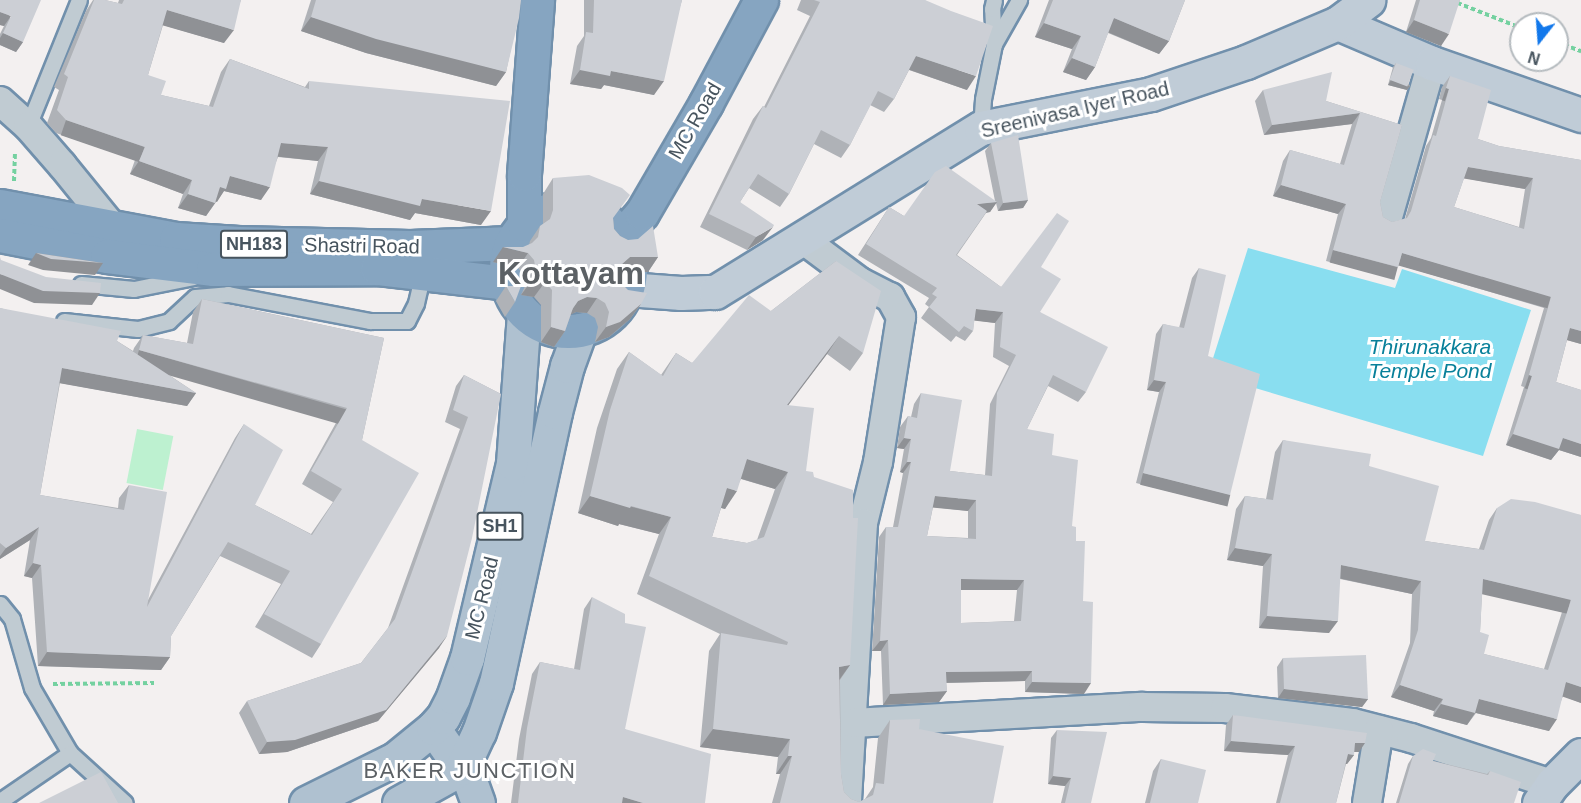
<!DOCTYPE html>
<html>
<head>
<meta charset="utf-8">
<style>
	body { margin:0 }
	#map { position:relative; width:1581px; height:803px; overflow:hidden; background:#f3f0f0; font-family:Helvetica,sans-serif }
	div>[style] { position:absolute }
	.green>* { inset:0; background:#bdf1d0; transform-origin:0 0 }
	.water>* { inset:0; background:#89def0 }
	.path>* { height:4px; margin-top:-2px; transform-origin:0; background:repeating-linear-gradient(90deg,#74d1a0 0 4.5px,transparent 0 7.5px) }
	.roads { filter:drop-shadow(2px 0 #7190ac) drop-shadow(-2px 0 #7190ac) drop-shadow(0 2px #7190ac) drop-shadow(0 -2px #7190ac) }
	.lane>* { height:15px; margin:-7.5px; padding:0 7.5px; transform-origin:7.5px; border-radius:7.5px; background:#c0cbd2 }
	.street>* { height:28px; margin:-14px; padding:0 14px; transform-origin:14px; border-radius:14px; background:#c0cbd2 }
	.secondary>* { height:33px; margin:-16.5px; padding:0 16.5px; transform-origin:16.5px; border-radius:16.5px; background:#c0ccd7 }
	.primary>* { height:33px; margin:-16.5px; padding:0 16.5px; transform-origin:16.5px; border-radius:16.5px; background:#afc1d0 }
	.highway>* { height:33px; margin:-16.5px; padding:0 16.5px; transform-origin:16.5px; border-radius:16.5px; background:#86a5c1 }
	.highway>.ring { margin:-16.5px; padding:0; box-sizing:content-box; background:none; border:33px solid #86a5c1; border-radius:50% }
	.wall>* { inset:0; background:#afb2b7 }
	.shaded-wall>* { inset:0; background:#8f9195; transform-origin:0 0 }
	.building>* { inset:0; background:#cccfd5; transform-origin:0 0 }
	span { translate:-50% -50%; white-space:nowrap; text-align:center; line-height:1.15; -webkit-text-stroke:6px #fff; paint-order:stroke }
	.shield-label span { padding:2px 4px; background:#fff; border:2px solid; border-radius:4px; -webkit-text-stroke-width:0 }
	.shield-label { font-size:18px; color:#47545e; font-weight:700 }
	.street-label { font-size:20px; color:#47545e }
	.water-label { font-size:21px; color:#08809a; font-style:italic }
	.quarter-label { font-size:22px; color:#5c6165; letter-spacing:1.5px }
	.town-label { font-size:32px; color:#5c6165; font-weight:700 }
	.north { position:absolute; left:1509px; top:12px; width:60px; height:60px; box-sizing:border-box; background:#fff; border:2px solid #b5bbbf; border-radius:50%; rotate:197deg; font-size:16px; font-weight:700; line-height:24px; text-align:center; color:#47545e }
	.north::after { content:''; display:block; margin:auto; width:21px; height:27px; background:#1278eb; clip-path:polygon(50% 0,100% 100%,50% 72%,0 100%) }
</style>
</head>
<body>
<div id="map">
	<div class="green">
		<i style="left:137px;top:429px;width:37px;height:55px;rotate:11deg"></i>
	</div>
	<div class="water">
		<i style="clip-path:polygon(1248px 248px,1395px 288px,1402px 269px,1531px 310px,1483px 456px,1208px 374px)"></i>
	</div>
	<div class="path">
		<i style="left:1450px;top:0;width:76px;rotate:21.5deg"></i>
		<i style="left:1557px;top:42px;width:26px;rotate:21deg"></i>
		<i style="left:14px;top:181px;width:29px;rotate:-88deg"></i>
		<i style="left:53px;top:684px;width:101px;rotate:-0.6deg"></i>
	</div>
	<div class="roads">
		<div class="lane">
			<i style="left:994px;top:44px;width:35px;rotate:-93deg"></i>
			<i style="left:992px;top:9px;width:9px;rotate:-77deg"></i>
			<i style="left:28px;top:126px;width:136px;rotate:-68deg"></i>
			<i style="left:981px;top:128px;width:29px;rotate:-86deg"></i>
			<i style="left:983px;top:99px;width:56px;rotate:-78.7deg"></i>
			<i style="left:994px;top:44px;width:51px;rotate:-60.4deg"></i>
			<i style="left:81px;top:284px;width:53px;rotate:5.4deg"></i>
			<i style="left:134px;top:289px;width:60px;rotate:-11.5deg"></i>
			<i style="left:64px;top:321px;width:74px;rotate:6.2deg"></i>
			<i style="left:138px;top:329px;width:32px;rotate:-14deg"></i>
			<i style="left:169px;top:321px;width:35px;rotate:-43deg"></i>
			<i style="left:195px;top:297px;width:33px;rotate:-5deg"></i>
			<i style="left:228px;top:294px;width:145px;rotate:10.8deg"></i>
			<i style="left:370px;top:321px;width:37px"></i>
			<i style="left:407px;top:321px;width:20px;rotate:-63deg"></i>
			<i style="left:416px;top:303px;width:31px;rotate:-77deg"></i>
			<i style="left:0;top:604px;width:19px;rotate:51deg"></i>
			<i style="left:12px;top:619px;width:72px;rotate:73.8deg"></i>
			<i style="left:32px;top:688px;width:75px;rotate:59.7deg"></i>
			<i style="left:70px;top:753px;width:74px;rotate:42.3deg"></i>
			<i style="left:0;top:801px;width:85px;rotate:-34.4deg"></i>
		</div>
		<div class="street">
			<i style="left:0;top:101px;width:38px;rotate:42deg"></i>
			<i style="left:28px;top:126px;width:52px;rotate:48.9deg"></i>
			<i style="left:62px;top:165px;width:82px;rotate:50.9deg"></i>
			<i style="left:114px;top:229px;width:9px;rotate:77deg"></i>
			<i style="left:1388px;top:217px;width:160px;rotate:-74.1deg"></i>
			<i style="left:801px;top:238px;width:74px;rotate:36.7deg"></i>
			<i style="left:860px;top:282px;width:34px;rotate:27deg"></i>
			<i style="left:890px;top:297px;width:23px;rotate:61deg"></i>
			<i style="left:901px;top:317px;width:147px;rotate:99deg"></i>
			<i style="left:878px;top:462px;width:63px;rotate:103.8deg"></i>
			<i style="left:863px;top:523px;width:280px;rotate:93.3deg"></i>
			<i style="left:853px;top:723px;width:290px;rotate:-3.2deg"></i>
			<i style="left:1143px;top:707px;width:82px;rotate:0.7deg"></i>
			<i style="left:1225px;top:708px;width:129px;rotate:6.7deg"></i>
			<i style="left:1353px;top:723px;width:60px;rotate:14.5deg"></i>
			<i style="left:1411px;top:738px;width:148px;rotate:18.1deg"></i>
			<i style="left:1367px;top:803px;width:74px;rotate:-80.7deg"></i>
		</div>
		<div class="secondary">
			<i style="left:1338px;top:23px;width:102px;rotate:23.1deg"></i>
			<i style="left:1432px;top:63px;width:158px;rotate:19.2deg"></i>
			<i style="left:627px;top:289px;width:54px;rotate:4.2deg"></i>
			<i style="left:681px;top:293px;width:34px;rotate:-2deg"></i>
			<i style="left:715px;top:292px;width:312px;rotate:-31.7deg"></i>
			<i style="left:981px;top:128px;width:173px;rotate:-11.3deg"></i>
			<i style="left:1151px;top:94px;width:100px;rotate:-18.6deg"></i>
			<i style="left:1246px;top:62px;width:100px;rotate:-23deg"></i>
			<i style="left:1338px;top:23px;width:38px;rotate:-37deg"></i>
			<i style="left:1539px;top:803px;width:23px;rotate:-56deg"></i>
			<i style="left:1552px;top:784px;width:41px;rotate:-45deg"></i>
		</div>
		<div class="primary">
			<i style="left:433px;top:728px;width:65px;rotate:55.1deg"></i>
			<i style="left:470px;top:781px;width:23px;rotate:70deg"></i>
			<i style="left:306px;top:803px;width:99px;rotate:-26.3deg"></i>
			<i style="left:395px;top:759px;width:49px;rotate:-39.2deg"></i>
			<i style="left:433px;top:728px;width:15px;rotate:-48deg"></i>
			<i style="left:443px;top:717px;width:22px;rotate:-63deg"></i>
			<i style="left:453px;top:697px;width:41px;rotate:-70.3deg"></i>
			<i style="left:467px;top:658px;width:200px;rotate:-76.7deg"></i>
			<i style="left:513px;top:463px;width:150px;rotate:-85.8deg"></i>
			<i style="left:399px;top:803px;width:72px;rotate:-29.1deg"></i>
			<i style="left:462px;top:768px;width:40px;rotate:-65deg"></i>
			<i style="left:479px;top:732px;width:52px;rotate:-70.9deg"></i>
			<i style="left:496px;top:683px;width:277px;rotate:-77.7deg"></i>
			<i style="left:555px;top:412px;width:48px;rotate:-75.4deg"></i>
			<i style="left:567px;top:366px;width:38px;rotate:-70deg"></i>
		</div>
		<div class="highway">
			<i style="left:0;top:206px;width:179px;rotate:10.6deg"></i>
			<i style="left:176px;top:239px;width:63px;rotate:3.6deg"></i>
			<i style="left:239px;top:243px;width:171px;rotate:1.3deg"></i>
			<i style="left:410px;top:247px;width:101px;rotate:-2.3deg"></i>
			<i class="ring" style="left:506px;top:207px;width:91px;height:91px"></i>
			<i style="left:524px;top:224px;width:50px;rotate:-90deg"></i>
			<i style="left:524px;top:174px;width:174px;rotate:-85.7deg"></i>
			<i style="left:0;top:235px;width:109px;rotate:11.1deg"></i>
			<i style="left:107px;top:256px;width:107px;rotate:7deg"></i>
			<i style="left:213px;top:269px;width:164px;rotate:-0.3deg"></i>
			<i style="left:377px;top:268px;width:131px;rotate:6.6deg"></i>
			<i style="left:621px;top:237px;width:32px;rotate:-49deg"></i>
			<i style="left:642px;top:213px;width:127px;rotate:-59.8deg"></i>
			<i style="left:706px;top:103px;width:117px;rotate:-61.9deg"></i>
		</div>
	</div>
	<div class="wall">
		<i style="clip-path:polygon(0 0,23px 42px,16px 52px,0 45px,0 34px,4px 26px,0 25px)"></i>
		<i style="clip-path:polygon(93px 0,105px 0,118px 3px,119px 0,241px 0,224px 43px,163px 25px,148px 75px,161px 95px,209px 106px,221px 72px,230px 59px,305px 87px,309px 81px,481px 225px,415px 213px,410px 220px,310px 194px,318px 161px,278px 157px,261px 200px,224px 191px,206px 216px,178px 208px,183px 194px,130px 174px,135px 160px,56px 133px,47px 123px,59px 90px,54px 87px,86px 11px)"></i>
		<i style="clip-path:polygon(311px 0,521px 0,506px 72px,496px 86px,366px 53px,301px 31px)"></i>
		<i style="clip-path:polygon(584px 0,682px 0,654px 95px,604px 85px,601px 89px,570px 84px,577px 46px,584px 36px)"></i>
		<i style="clip-path:polygon(801px 0,925px 0,967px 90px,909px 70px,894px 99px,884px 112px,870px 105px,850px 145px,841px 158px,814px 144px,789px 194px,780px 207px,749px 188px,740px 202px,763px 240px,747px 250px,700px 227px,753px 119px,763px 106px,764px 107px,810px 16px,797px 10px)"></i>
		<i style="clip-path:polygon(1049px 0,1185px 0,1169px 41px,1159px 54px,1108px 33px,1095px 67px,1086px 80px,1063px 72px,1072px 49px,1035px 37px)"></i>
		<i style="clip-path:polygon(1416px 0,1460px 0,1441px 46px,1406px 32px)"></i>
		<i style="clip-path:polygon(1396px 63px,1410px 86px,1407px 90px,1388px 85px,1393px 67px)"></i>
		<i style="clip-path:polygon(evenodd,1450px 76px,1478px 139px,1499px 146px,1581px 160px,1581px 344px,1567px 340px,1556px 382px,1581px 390px,1581px 457px,1559px 450px,1551px 460px,1506px 445px,1524px 387px,1521px 386px,1544px 308px,1399px 265px,1391px 278px,1326px 261px,1338px 214px,1273px 196px,1283px 161px,1290px 150px,1340px 164px,1352px 124px,1264px 135px,1255px 101px,1263px 90px,1326px 101px,1402px 125px,1380px 202px,1383px 217px,1392px 222px,1405px 219px,1426px 146px,1431px 138px,1442px 100px,1439px 99px,1442px 87px,1450px 76px,1464px 178px,1525px 189px,1519px 227px,1454px 207px,1464px 178px)"></i>
		<i style="clip-path:polygon(evenodd,991px 143px,1028px 200px,1023px 208px,998px 211px,996px 203px,990px 212px,986px 213px,957px 255px,1001px 287px,1041px 267px,1040px 312px,1086px 392px,1078px 402px,1048px 386px,1027px 429px,1052px 455px,1076px 541px,1083px 601px,1084px 694px,1025px 692px,1025px 681px,946px 683px,947px 691px,939px 702px,883px 705px,881px 651px,872px 651px,879px 537px,886px 527px,893px 527px,903px 473px,900px 472px,904px 449px,897px 448px,900px 427px,908px 416px,911px 417px,914px 404px,921px 393px,950px 471px,985px 475px,990px 404px,1009px 366px,993px 357px,995px 323px,974px 320px,973px 331px,965px 341px,956px 336px,951px 342px,921px 318px,929px 307px,925px 304px,929px 298px,858px 255px,889px 207px,904px 216px,995px 201px,985px 151px,991px 143px,933px 507px,968px 511px,968px 538px,927px 536px,933px 507px,991px 143px,961px 590px,1017px 590px,1014px 621px,961px 623px,961px 590px)"></i>
		<i style="clip-path:polygon(553px 178px,613px 218px,614px 229px,620px 236px,658px 257px,648px 272px,619px 272px,621px 283px,641px 304px,630px 319px,609px 337px,595px 342px,598px 327px,595px 318px,587px 313px,576px 312px,571px 314px,565px 331px,554px 347px,541px 342px,541px 305px,534px 297px,521px 295px,525px 286px,524px 275px,518px 268px,493px 262px,529px 245px,530px 241px,540px 226px,543px 224px,543px 194px)"></i>
		<i style="clip-path:polygon(evenodd,836px 261px,863px 353px,850px 371px,827px 354px,788px 405px,806px 471px,850px 665px,840px 680px,841px 774px,844px 792px,851px 799px,859px 802px,865px 799px,873px 787px,878px 738px,890px 720px,919px 729px,993px 803px,772px 803px,780px 774px,776px 774px,778px 757px,700px 747px,709px 651px,720px 634px,637px 594px,659px 534px,619px 524px,618px 526px,578px 513px,597px 428px,617px 369px,629px 352px,661px 375px,676px 353px,692px 363px,771px 311px,836px 261px,741px 479px,775px 489px,757px 540px,747px 543px,712px 537px,721px 508px,725px 509px,741px 479px)"></i>
		<i style="clip-path:polygon(1199px 268px,1208px 356px,1230px 495px,1223px 505px,1136px 483px,1159px 392px,1147px 390px,1156px 334px,1163px 324px,1179px 328px,1192px 278px)"></i>
		<i style="clip-path:polygon(506px 286px,515px 302px,505px 317px,496px 301px)"></i>
		<i style="clip-path:polygon(evenodd,202px 299px,384px 338px,362px 440px,321px 644px,312px 658px,255px 627px,281px 584px,220px 556px,171px 636px,170px 657px,161px 670px,38px 666px,32px 578px,24px 576px,30px 540px,0 559px,0 308px,117px 341px,133px 351px,134px 348px,143px 335px,187px 343px,193px 312px,202px 299px,166px 373px,337px 421px,302px 484px,333px 502px,311px 534px,255px 505px,244px 424px,235px 438px,148px 600px,129px 485px,119px 498px,118px 508px,40px 495px,60px 383px,187px 406px,196px 393px,166px 373px)"></i>
		<i style="clip-path:polygon(464px 375px,501px 394px,439px 648px,378px 721px,287px 752px,259px 754px,239px 713px,247px 701px,361px 663px,388px 628px,460px 429px,445px 422px,456px 386px)"></i>
		<i style="clip-path:polygon(evenodd,1283px 440px,1369px 466px,1425px 541px,1479px 549px,1489px 520px,1497px 508px,1581px 515px,1581px 703px,1563px 696px,1549px 731px,1476px 713px,1467px 725px,1433px 716px,1434px 711px,1391px 697px,1410px 643px,1412px 594px,1340px 579px,1329px 633px,1259px 628px,1263px 566px,1227px 560px,1236px 509px,1245px 496px,1266px 499px,1275px 452px,1283px 440px,1482px 593px,1562px 612px,1544px 669px,1484px 654px,1480px 632px,1482px 593px)"></i>
		<i style="clip-path:polygon(592px 597px,625px 729px,705px 803px,511px 803px,519px 739px,532px 674px,540px 662px,574px 669px,584px 609px)"></i>
		<i style="clip-path:polygon(1283px 658px,1368px 699px,1362px 707px,1278px 698px,1277px 667px)"></i>
		<i style="clip-path:polygon(1233px 715px,1359px 752px,1354px 752px,1354px 755px,1347px 764px,1346px 764px,1336px 803px,1276px 803px,1288px 755px,1224px 751px,1226px 725px)"></i>
		<i style="clip-path:polygon(1057px 730px,1091px 803px,1061px 803px,1065px 786px,1048px 784px,1051px 738px)"></i>
		<i style="clip-path:polygon(1413px 756px,1487px 774px,1490px 771px,1514px 803px,1396px 803px,1408px 764px)"></i>
		<i style="clip-path:polygon(1161px 759px,1198px 803px,1145px 803px,1153px 771px)"></i>
	</div>
	<div class="shaded-wall">
		<i style="clip-path:polygon(167px 10px,234px 30px,224px 43px,158px 24px)"></i>
		<i style="clip-path:polygon(0 12px,11px 16px,4px 26px,0 25px)"></i>
		<i style="clip-path:polygon(311px 17px,506px 72px,496px 86px,366px 53px,301px 31px)"></i>
		<i style="clip-path:polygon(1114px 18px,1169px 41px,1159px 54px,1105px 31px)"></i>
		<i style="clip-path:polygon(1414px 20px,1449px 34px,1441px 46px,1406px 32px)"></i>
		<i style="clip-path:polygon(1044px 23px,1081px 36px,1072px 49px,1035px 37px)"></i>
		<i style="clip-path:polygon(3px 33px,23px 42px,16px 52px,0 45px,0 38px)"></i>
		<i style="clip-path:polygon(916px 56px,976px 76px,967px 90px,907px 69px)"></i>
		<i style="clip-path:polygon(1072px 58px,1095px 67px,1086px 80px,1063px 72px)"></i>
		<i style="clip-path:polygon(580px 70px,611px 71px,664px 81px,654px 95px,604px 85px,601px 89px,570px 84px)"></i>
		<i style="clip-path:polygon(1391px 80px,1410px 86px,1407px 90px,1388px 85px)"></i>
		<i style="left:1446px;top:88px;width:3px;height:13px;rotate:18deg"></i>
		<i style="clip-path:polygon(1360px 113px,1352px 124px,1264px 135px,1272px 125px)"></i>
		<i style="left:66px;top:120px;width:83px;height:16px;rotate:19deg"></i>
		<i style="clip-path:polygon(281px 143px,328px 147px,318px 161px,272px 156px)"></i>
		<i style="clip-path:polygon(139px 161px,192px 180px,183px 194px,130px 174px)"></i>
		<i style="clip-path:polygon(1468px 167px,1533px 178px,1525px 189px,1461px 178px)"></i>
		<i style="clip-path:polygon(230px 176px,270px 187px,261px 200px,224px 191px,217px 202px,211px 200px,220px 187px)"></i>
		<i style="clip-path:polygon(319px 181px,491px 211px,481px 225px,415px 213px,410px 220px,310px 194px)"></i>
		<i style="clip-path:polygon(1281px 185px,1346px 204px,1338px 214px,1273px 196px)"></i>
		<i style="clip-path:polygon(188px 194px,215px 203px,206px 216px,178px 208px)"></i>
		<i style="clip-path:polygon(1028px 200px,1023px 208px,998px 211px,1003px 203px)"></i>
		<i style="clip-path:polygon(997px 202px,990px 212px,970px 215px,977px 204px)"></i>
		<i style="clip-path:polygon(773px 227px,763px 240px,747px 250px,756px 237px)"></i>
		<i style="clip-path:polygon(503px 247px,528px 253px,518px 268px,493px 262px)"></i>
		<i style="left:1333px;top:250px;width:67px;height:13px;rotate:15deg"></i>
		<i style="clip-path:polygon(36px 253px,103px 263px,95px 275px,43px 270px,28px 265px)"></i>
		<i style="left:1402px;top:253px;width:155px;height:13px;rotate:16deg"></i>
		<i style="clip-path:polygon(630px 257px,658px 257px,648px 272px,619px 272px,622px 264px)"></i>
		<i style="clip-path:polygon(0 274px,100px 293px,92px 305px,34px 303px,0 289px)"></i>
		<i style="clip-path:polygon(532px 280px,545px 282px,534px 297px,521px 295px)"></i>
		<i style="clip-path:polygon(587px 297px,597px 298px,587px 313px,576px 312px,568px 316px,578px 301px)"></i>
		<i style="clip-path:polygon(641px 304px,630px 319px,609px 337px,595px 342px,606px 327px)"></i>
		<i style="clip-path:polygon(976px 309px,1003px 312px,995px 323px,969px 320px)"></i>
		<i style="clip-path:polygon(551px 327px,565px 331px,554px 347px,541px 342px)"></i>
		<i style="clip-path:polygon(1570px 328px,1581px 331px,1581px 344px,1563px 339px)"></i>
		<i style="clip-path:polygon(839px 336px,827px 354px,775px 423px,787px 405px)"></i>
		<i style="left:139px;top:350px;width:216px;height:16px;rotate:16deg"></i>
		<i style="clip-path:polygon(62px 368px,196px 393px,187px 406px,53px 382px)"></i>
		<i style="left:1529px;top:375px;width:3px;height:14px;rotate:18deg"></i>
		<i style="clip-path:polygon(1154px 380px,1166px 382px,1159px 392px,1147px 390px)"></i>
		<i style="clip-path:polygon(1513px 434px,1563px 438px,1581px 444px,1581px 457px,1559px 450px,1551px 460px,1506px 445px)"></i>
		<i style="clip-path:polygon(904px 438px,911px 439px,904px 449px,897px 448px)"></i>
		<i style="clip-path:polygon(747px 459px,788px 472px,775px 489px,735px 477px)"></i>
		<i style="clip-path:polygon(907px 462px,911px 462px,903px 473px,900px 472px)"></i>
		<i style="left:1143px;top:473px;width:90px;height:12px;rotate:14deg"></i>
		<i style="clip-path:polygon(727px 488px,737px 491px,725px 509px,715px 506px)"></i>
		<i style="clip-path:polygon(590px 496px,671px 517px,659px 534px,619px 524px,618px 526px,578px 513px)"></i>
		<i style="clip-path:polygon(935px 496px,976px 500px,968px 511px,927px 507px)"></i>
		<i style="clip-path:polygon(39px 527px,30px 540px,0 559px,0 556px,6px 548px)"></i>
		<i style="clip-path:polygon(1235px 548px,1272px 554px,1263px 566px,1227px 560px)"></i>
		<i style="clip-path:polygon(33px 563px,41px 565px,32px 578px,24px 576px)"></i>
		<i style="clip-path:polygon(1341px 565px,1421px 581px,1412px 594px,1333px 577px)"></i>
		<i style="clip-path:polygon(961px 579px,1024px 580px,1017px 590px,953px 590px)"></i>
		<i style="left:1483px;top:579px;width:90px;height:15px;rotate:13deg"></i>
		<i style="clip-path:polygon(1267px 616px,1338px 621px,1329px 633px,1259px 628px)"></i>
		<i style="clip-path:polygon(447px 636px,439px 648px,378px 721px,287px 752px,259px 754px,267px 742px)"></i>
		<i style="clip-path:polygon(888px 640px,881px 651px,872px 651px,880px 641px)"></i>
		<i style="clip-path:polygon(47px 652px,170px 657px,161px 670px,38px 666px)"></i>
		<i style="clip-path:polygon(850px 665px,837px 683px,839px 667px)"></i>
		<i style="clip-path:polygon(1032px 671px,1025px 681px,939px 683px,946px 672px)"></i>
		<i style="clip-path:polygon(1032px 682px,1091px 683px,1084px 694px,1025px 692px)"></i>
		<i style="clip-path:polygon(1566px 682px,1581px 687px,1581px 703px,1558px 695px)"></i>
		<i style="clip-path:polygon(1400px 685px,1443px 699px,1434px 711px,1391px 697px)"></i>
		<i style="clip-path:polygon(1284px 689px,1368px 699px,1362px 707px,1278px 698px)"></i>
		<i style="clip-path:polygon(947px 691px,939px 702px,883px 705px,890px 694px)"></i>
		<i style="clip-path:polygon(1479px 699px,1557px 719px,1549px 731px,1472px 712px,1475px 713px,1467px 725px,1433px 716px,1441px 704px)"></i>
		<i style="clip-path:polygon(713px 729px,790px 739px,778px 757px,700px 747px)"></i>
		<i style="clip-path:polygon(1231px 741px,1295px 746px,1288px 755px,1224px 751px)"></i>
		<i style="clip-path:polygon(1355px 743px,1365px 743px,1359px 752px,1348px 752px)"></i>
		<i style="clip-path:polygon(1348px 754px,1354px 755px,1347px 764px,1342px 764px)"></i>
		<i style="clip-path:polygon(788px 756px,792px 756px,780px 774px,776px 774px)"></i>
		<i style="clip-path:polygon(1053px 776px,1071px 778px,1065px 786px,1048px 784px)"></i>
		<i style="clip-path:polygon(623px 797px,643px 803px,619px 803px)"></i>
	</div>
	<div class="building">
		<i style="clip-path:polygon(0 0,41px 0,23px 42px,3px 33px,11px 16px,0 12px)"></i>
		<i style="clip-path:polygon(94px 0,105px 0,122px 4px,124px 0,241px 0,234px 30px,167px 10px,148px 75px,166px 81px,161px 95px,213px 107px,230px 59px,309px 89px,309px 81px,510px 101px,491px 211px,422px 199px,420px 206px,319px 181px,328px 147px,281px 143px,270px 187px,230px 176px,226px 189px,220px 187px,215px 203px,188px 194px,192px 180px,139px 161px,145px 147px,66px 120px,57px 110px,68px 77px,64px 74px)"></i>
		<i style="clip-path:polygon(316px 0,521px 0,519px 18px,506px 72px,376px 39px,311px 17px)"></i>
		<i style="clip-path:polygon(594px 0,682px 0,664px 81px,611px 71px,610px 76px,580px 70px,586px 32px,593px 33px)"></i>
		<i style="clip-path:polygon(814px 0,925px 0,951px 11px,993px 26px,976px 76px,916px 56px,894px 99px,878px 91px,850px 145px,821px 130px,789px 194px,758px 174px,740px 202px,774px 225px,773px 227px,756px 237px,709px 214px,763px 106px,766px 108px,820px 2px)"></i>
		<i style="clip-path:polygon(1053px 0,1185px 0,1169px 41px,1114px 18px,1095px 67px,1072px 58px,1081px 36px,1044px 23px)"></i>
		<i style="clip-path:polygon(1420px 0,1460px 0,1449px 34px,1414px 20px)"></i>
		<i style="left:1396px;top:63px;width:19px;height:18px;rotate:21deg"></i>
		<i style="clip-path:polygon(evenodd,1332px 72px,1326px 101px,1402px 125px,1380px 202px,1383px 217px,1392px 222px,1407px 218px,1411px 211px,1433px 135px,1436px 136px,1449px 89px,1446px 88px,1450px 76px,1491px 90px,1478px 139px,1499px 146px,1581px 160px,1581px 331px,1570px 328px,1556px 382px,1581px 390px,1581px 444px,1563px 438px,1559px 449px,1513px 434px,1532px 376px,1529px 375px,1551px 297px,1402px 253px,1398px 267px,1333px 250px,1346px 204px,1281px 185px,1290px 150px,1344px 165px,1360px 113px,1272px 125px,1263px 90px,1332px 72px,1468px 167px,1533px 178px,1524px 229px,1454px 207px,1468px 167px)"></i>
		<i style="clip-path:polygon(1018px 135px,1028px 200px,1003px 203px,991px 143px)"></i>
		<i style="clip-path:polygon(evenodd,946px 166px,997px 202px,977px 204px,987px 211px,956px 255px,1001px 287px,1057px 213px,1069px 221px,1041px 267px,1061px 279px,1040px 312px,1108px 347px,1086px 392px,1053px 375px,1027px 429px,1054px 434px,1052px 455px,1078px 460px,1072px 526px,1076px 527px,1076px 541px,1085px 541px,1083px 601px,1093px 602px,1091px 683px,1032px 682px,1032px 671px,946px 672px,947px 691px,890px 694px,888px 640px,880px 641px,886px 527px,898px 527px,911px 462px,907px 462px,911px 439px,904px 438px,908px 416px,917px 418px,921px 393px,962px 400px,950px 471px,992px 476px,997px 393px,1016px 355px,1000px 347px,1003px 312px,976px 309px,973px 331px,964px 326px,959px 332px,929px 307px,937px 297px,932px 294px,937px 288px,866px 244px,889px 207px,904px 216px,935px 172px,946px 166px,935px 496px,976px 500px,976px 539px,927px 536px,935px 496px,946px 166px,961px 579px,1024px 580px,1021px 621px,961px 623px,961px 579px)"></i>
		<i style="clip-path:polygon(589px 175px,622px 188px,630px 195px,613px 218px,614px 229px,620px 236px,628px 240px,638px 239px,653px 226px,658px 257px,630px 257px,622px 264px,619px 273px,621px 283px,628px 290px,647px 293px,641px 304px,620px 322px,606px 327px,609px 312px,605px 303px,597px 298px,587px 297px,578px 301px,573px 308px,565px 331px,551px 327px,552px 290px,545px 282px,532px 280px,536px 271px,534px 260px,528px 253px,503px 247px,523px 247px,532px 243px,538px 237px,540px 226px,550px 219px,553px 210px,553px 178px)"></i>
		<i style="clip-path:polygon(36px 253px,103px 263px,51px 259px)"></i>
		<i style="clip-path:polygon(0 257px,1px 260px,46px 277px,101px 283px,100px 293px,43px 291px,0 274px)"></i>
		<i style="clip-path:polygon(evenodd,836px 261px,881px 291px,863px 353px,839px 336px,787px 405px,814px 408px,806px 471px,813px 472px,814px 477px,853px 490px,853px 518px,858px 518px,850px 665px,839px 667px,841px 774px,844px 792px,851px 799px,859px 802px,873px 795px,876px 783px,884px 784px,890px 720px,920px 719px,919px 729px,1004px 746px,993px 803px,780px 803px,792px 756px,788px 756px,790px 739px,713px 729px,721px 633px,787px 645px,788px 642px,649px 576px,671px 517px,631px 506px,630px 508px,590px 496px,610px 410px,629px 352px,663px 376px,676px 353px,692px 363px,749px 295px,771px 311px,836px 261px,747px 459px,788px 472px,764px 537px,747px 543px,712px 537px,727px 488px,737px 491px,747px 459px)"></i>
		<i style="clip-path:polygon(1199px 268px,1226px 275px,1208px 356px,1260px 374px,1230px 495px,1143px 473px,1166px 382px,1154px 380px,1163px 324px,1184px 328px)"></i>
		<i style="clip-path:polygon(506px 286px,521px 286px,515px 302px,514px 300px)"></i>
		<i style="clip-path:polygon(202px 299px,384px 338px,362px 440px,419px 473px,321px 644px,264px 614px,290px 571px,228px 542px,171px 636px,170px 657px,47px 652px,41px 565px,33px 563px,39px 527px,6px 548px,0 543px,0 308px,121px 331px,117px 341px,196px 393px,62px 368px,40px 495px,124px 510px,129px 485px,167px 492px,147px 607px,244px 424px,283px 450px,255px 505px,312px 535px,342px 489px,311px 471px,347px 408px,139px 350px,143px 335px,193px 344px)"></i>
		<i style="clip-path:polygon(464px 375px,501px 394px,472px 538px,447px 636px,386px 710px,295px 740px,267px 742px,247px 701px,361px 663px,395px 619px,468px 417px,453px 410px)"></i>
		<i style="clip-path:polygon(evenodd,1283px 440px,1371px 454px,1369px 466px,1439px 486px,1425px 541px,1484px 550px,1497px 508px,1511px 499px,1535px 502px,1581px 515px,1581px 687px,1566px 682px,1557px 719px,1479px 699px,1475px 713px,1441px 704px,1443px 699px,1400px 685px,1418px 630px,1421px 581px,1341px 565px,1338px 621px,1267px 616px,1272px 554px,1235px 548px,1245px 496px,1273px 500px,1283px 440px,1483px 579px,1571px 600px,1548px 670px,1484px 654px,1489px 635px,1480px 632px,1483px 579px)"></i>
		<i style="clip-path:polygon(592px 597px,625px 614px,625px 623px,646px 627px,625px 729px,711px 754px,705px 803px,643px 803px,623px 797px,622px 803px,518px 803px,527px 728px,540px 662px,580px 670px)"></i>
		<i style="clip-path:polygon(1366px 655px,1368px 699px,1284px 689px,1283px 658px)"></i>
		<i style="clip-path:polygon(1233px 715px,1367px 733px,1365px 743px,1355px 743px,1354px 755px,1348px 754px,1336px 803px,1280px 803px,1295px 746px,1231px 741px)"></i>
		<i style="clip-path:polygon(1057px 730px,1107px 732px,1091px 803px,1065px 803px,1071px 778px,1053px 776px)"></i>
		<i style="clip-path:polygon(1423px 749px,1436px 754px,1433px 761px,1488px 775px,1490px 771px,1521px 782px,1514px 803px,1399px 803px,1413px 756px)"></i>
		<i style="clip-path:polygon(1161px 759px,1206px 770px,1198px 803px,1150px 803px)"></i>
		<i style="clip-path:polygon(101px 772px,118px 803px,39px 803px)"></i>
	</div>
	<div class="shield-label">
		<span style="left:254px;top:244px">NH183</span>
		<span style="left:500px;top:526px">SH1</span>
	</div>
	<div class="street-label">
		<span style="left:1075px;top:110px;rotate:-13deg">Sreenivasa Iyer Road</span>
		<span style="left:695px;top:121px;rotate:-60deg">MC Road</span>
		<span style="left:362px;top:246px;rotate:1deg">Shastri Road</span>
		<span style="left:482px;top:598px;rotate:-76deg">MC Road</span>
	</div>
	<div class="water-label">
		<span style="left:1430px;top:359px">Thirunakkara<br>Temple Pond</span>
	</div>
	<div class="quarter-label">
		<span style="left:470px;top:771px">BAKER JUNCTION</span>
	</div>
	<div class="town-label">
		<span style="left:571px;top:273px">Kottayam</span>
	</div>
	<div class="north">N</div>
</div>
</body>
</html>
